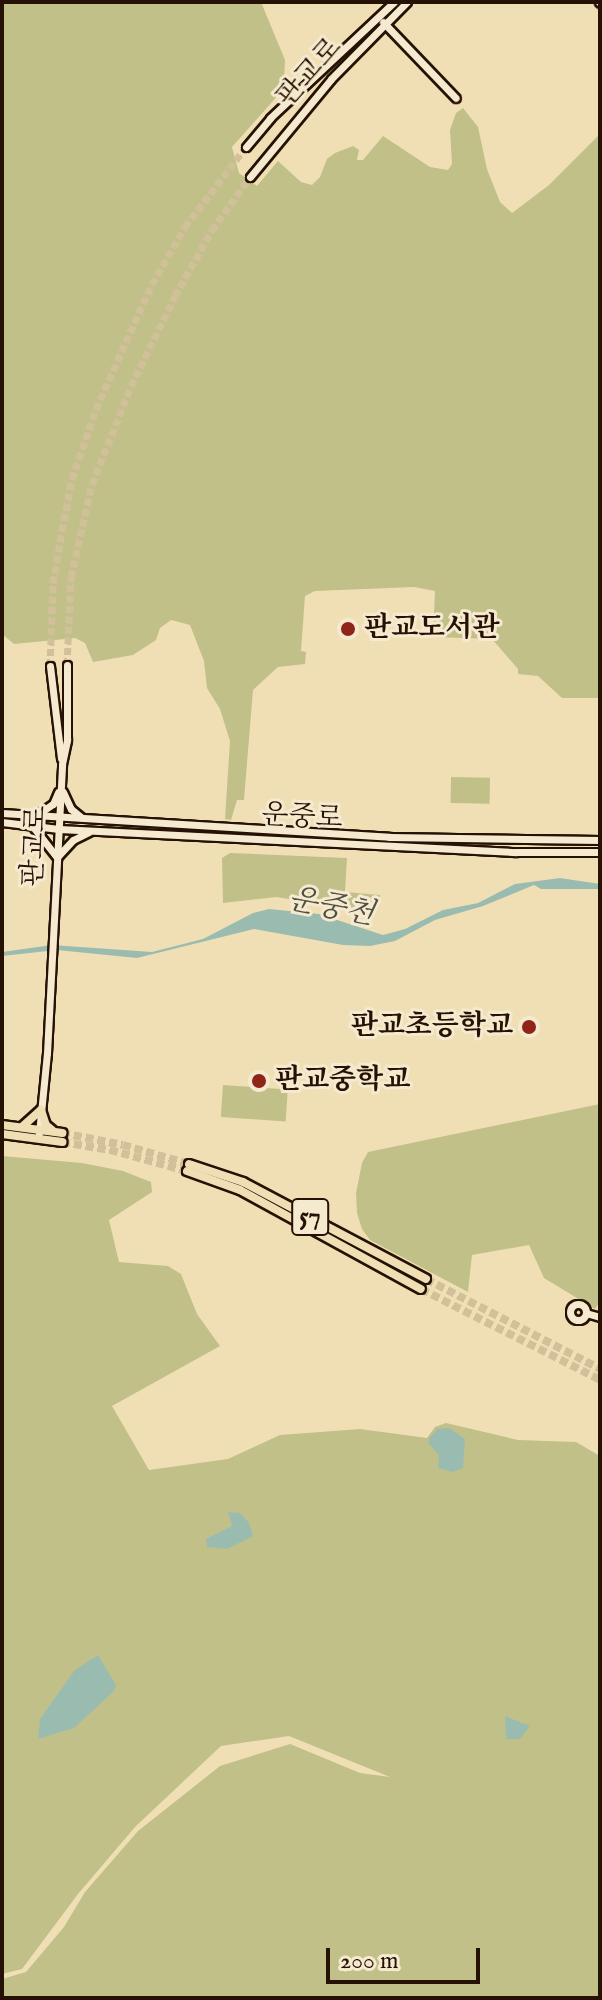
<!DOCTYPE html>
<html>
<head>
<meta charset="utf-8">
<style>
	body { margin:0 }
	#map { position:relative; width:602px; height:2000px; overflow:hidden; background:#f0dfb5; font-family:"IM FELL English","Noto Serif KR",serif }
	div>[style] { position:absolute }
	.green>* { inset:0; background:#c1c088; transform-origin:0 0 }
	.water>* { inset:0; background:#9abcb0 }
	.secondary-tunnel>* { height:7px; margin-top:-3.5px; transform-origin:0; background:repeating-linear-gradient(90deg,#d2c09a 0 7px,transparent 0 10.5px) }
	.primary-tunnel>* { height:8px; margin-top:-4px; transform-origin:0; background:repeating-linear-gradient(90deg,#d2c09a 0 8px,transparent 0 12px) }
	.roads { filter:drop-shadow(2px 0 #261204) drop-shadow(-2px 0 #261204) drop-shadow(0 2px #261204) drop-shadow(0 -2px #261204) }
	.secondary>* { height:7px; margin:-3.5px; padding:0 3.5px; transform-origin:3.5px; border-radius:3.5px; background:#f5eacf }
	.secondary>.ring { margin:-3.5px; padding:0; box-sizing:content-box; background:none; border:7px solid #f5eacf; border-radius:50% }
	.primary>* { height:8px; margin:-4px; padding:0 4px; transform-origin:4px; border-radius:4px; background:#f0dfb5 }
	.dots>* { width:22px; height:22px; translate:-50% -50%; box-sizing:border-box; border:4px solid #f5eacf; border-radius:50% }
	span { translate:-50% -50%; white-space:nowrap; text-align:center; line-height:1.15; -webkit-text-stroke:6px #f5eacf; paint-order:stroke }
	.shield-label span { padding:2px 6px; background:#f5eacf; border:2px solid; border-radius:6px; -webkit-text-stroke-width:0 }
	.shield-label { font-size:26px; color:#261204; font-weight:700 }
	.street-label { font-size:28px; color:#261204 }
	.poi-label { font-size:28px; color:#261204; font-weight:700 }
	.left { translate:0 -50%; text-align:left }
	.right { translate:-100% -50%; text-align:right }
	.water-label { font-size:30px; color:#4f4e40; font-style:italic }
	.frame { position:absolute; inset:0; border:4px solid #261204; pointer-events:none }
	.scale { position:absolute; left:326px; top:1948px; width:154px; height:36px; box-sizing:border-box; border:4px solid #261204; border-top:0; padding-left:10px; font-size:24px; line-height:28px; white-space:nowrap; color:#261204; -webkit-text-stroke:6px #f5eacf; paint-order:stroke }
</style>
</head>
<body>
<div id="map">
	<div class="green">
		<i style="clip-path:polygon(2px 2px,261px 2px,285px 60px,284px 80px,281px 92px,232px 147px,239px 173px,257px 186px,278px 161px,301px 182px,312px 185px,320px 177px,327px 159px,335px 153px,353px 146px,359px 150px,357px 160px,363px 160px,383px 136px,430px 167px,448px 170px,452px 164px,450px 130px,456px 113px,463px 108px,478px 127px,487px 169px,500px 202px,512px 213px,549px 185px,600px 134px,600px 698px,562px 698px,538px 676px,518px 674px,518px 669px,492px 639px,433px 637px,435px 591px,414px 587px,315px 591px,305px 596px,301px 651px,306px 652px,305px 664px,278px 667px,253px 690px,244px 800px,237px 800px,231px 820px,225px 819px,230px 741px,220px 709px,207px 688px,204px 661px,190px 625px,171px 620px,160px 628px,156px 640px,133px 655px,93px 662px,85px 643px,75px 638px,14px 644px,2px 634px)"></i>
		<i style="left:451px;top:777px;width:39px;height:26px;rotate:1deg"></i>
		<i style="clip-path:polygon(230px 853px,347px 858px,345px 892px,380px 895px,379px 907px,352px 910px,277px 897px,223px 903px,222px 858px)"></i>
		<i style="left:223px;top:1085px;width:65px;height:32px;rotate:4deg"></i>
		<i style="clip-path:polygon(600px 1104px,600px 1301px,595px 1309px,544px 1278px,529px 1245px,472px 1255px,468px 1292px,370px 1240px,362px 1229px,357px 1213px,356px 1193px,362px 1163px,368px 1152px)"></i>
		<i style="clip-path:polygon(2px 1156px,82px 1163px,123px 1171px,151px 1182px,152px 1192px,109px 1220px,119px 1262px,168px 1266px,181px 1274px,197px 1314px,220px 1346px,112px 1406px,149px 1470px,228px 1459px,280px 1435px,360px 1429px,427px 1438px,435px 1427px,446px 1423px,518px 1440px,576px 1442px,600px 1456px,600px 1998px,2px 1998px,2px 1979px,26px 1972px,64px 1927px,85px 1892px,138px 1831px,220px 1766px,290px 1744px,360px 1773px,390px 1777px,289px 1736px,221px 1746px,135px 1827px,78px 1894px,22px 1969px,2px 1974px)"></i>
	</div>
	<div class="water">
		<i style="clip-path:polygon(560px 878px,600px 884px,600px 889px,541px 889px,534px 885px,483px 906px,435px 920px,395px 941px,370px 946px,343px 945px,254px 929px,137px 958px,57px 950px,2px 956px,2px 952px,52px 945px,152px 952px,203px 939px,253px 913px,269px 909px,319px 914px,383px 935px,405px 929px,443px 910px,478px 903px,515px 884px)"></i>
		<i style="clip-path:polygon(449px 1428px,465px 1439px,463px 1468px,453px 1472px,438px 1468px,439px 1455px,429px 1444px,429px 1439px,437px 1429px)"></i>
		<i style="clip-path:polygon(228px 1512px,240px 1513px,249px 1523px,253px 1536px,227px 1549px,207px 1547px,206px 1539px,232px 1526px)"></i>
		<i style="clip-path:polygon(98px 1655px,116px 1685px,114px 1691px,74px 1728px,38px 1739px,40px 1719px,67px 1681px,75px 1670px)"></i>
		<i style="clip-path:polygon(505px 1716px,530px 1726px,520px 1739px,506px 1739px)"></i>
	</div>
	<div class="secondary-tunnel">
		<i style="left:67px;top:665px;width:88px;rotate:-87.4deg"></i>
		<i style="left:71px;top:577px;width:95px;rotate:-77.3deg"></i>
		<i style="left:92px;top:484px;width:105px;rotate:-68.3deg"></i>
		<i style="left:131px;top:386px;width:100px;rotate:-63.9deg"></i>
		<i style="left:175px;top:296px;width:76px;rotate:-60.7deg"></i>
		<i style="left:212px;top:230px;width:65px;rotate:-54.4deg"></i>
		<i style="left:50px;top:666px;width:83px;rotate:-87.9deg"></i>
		<i style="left:53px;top:583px;width:53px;rotate:-80.2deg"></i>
		<i style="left:62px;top:531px;width:53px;rotate:-79.1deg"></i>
		<i style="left:72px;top:479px;width:74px;rotate:-71.1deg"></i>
		<i style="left:96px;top:409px;width:137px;rotate:-65.9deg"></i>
		<i style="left:152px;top:284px;width:66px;rotate:-59.9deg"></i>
		<i style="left:185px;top:227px;width:101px;rotate:-52.7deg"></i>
	</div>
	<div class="primary-tunnel">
		<i style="left:62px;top:1133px;width:62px;rotate:11.1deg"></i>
		<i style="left:123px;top:1145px;width:69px;rotate:16.1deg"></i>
		<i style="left:62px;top:1142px;width:49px;rotate:9.5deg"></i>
		<i style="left:110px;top:1150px;width:80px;rotate:15.3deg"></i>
		<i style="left:426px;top:1279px;width:196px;rotate:27.3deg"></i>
		<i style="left:421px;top:1289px;width:201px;rotate:26.9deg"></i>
	</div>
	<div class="roads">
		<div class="secondary">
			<i style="left:599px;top:2px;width:1px;rotate:45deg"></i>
			<i style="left:383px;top:22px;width:105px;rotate:46.2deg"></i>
			<i style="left:246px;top:147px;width:38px;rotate:-50deg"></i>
			<i style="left:270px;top:118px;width:170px;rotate:-43.1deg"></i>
			<i style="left:250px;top:177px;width:127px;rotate:-50.4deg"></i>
			<i style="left:331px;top:79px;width:108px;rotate:-45.4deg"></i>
			<i style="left:50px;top:666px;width:93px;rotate:83.2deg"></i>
			<i style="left:63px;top:792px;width:19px;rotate:65deg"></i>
			<i style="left:71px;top:809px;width:13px;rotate:39deg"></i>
			<i style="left:2px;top:813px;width:388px;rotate:3.5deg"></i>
			<i style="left:389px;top:837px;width:211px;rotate:0.8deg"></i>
			<i style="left:38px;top:814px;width:18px;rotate:-34deg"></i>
			<i style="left:53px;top:804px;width:13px;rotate:-67deg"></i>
			<i style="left:2px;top:822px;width:57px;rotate:7deg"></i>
			<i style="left:59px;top:829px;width:458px;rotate:2.9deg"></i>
			<i style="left:516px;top:852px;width:84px"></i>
			<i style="left:34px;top:828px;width:36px;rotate:52deg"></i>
			<i style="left:58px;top:856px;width:22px;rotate:-47deg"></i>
			<i style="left:73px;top:840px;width:18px;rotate:-27deg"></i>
			<i style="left:39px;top:1133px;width:80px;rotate:-84.3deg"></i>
			<i style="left:47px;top:1053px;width:289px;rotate:-87deg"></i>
			<i style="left:62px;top:764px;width:25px;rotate:-78deg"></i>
			<i style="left:67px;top:740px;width:75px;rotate:-90deg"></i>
			<i class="ring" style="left:570px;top:1304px;width:9px;height:9px"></i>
			<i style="left:586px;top:1313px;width:15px;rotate:16deg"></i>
		</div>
		<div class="primary">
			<i style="left:41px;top:1110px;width:16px;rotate:72deg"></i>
			<i style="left:46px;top:1125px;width:8px;rotate:40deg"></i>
			<i style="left:2px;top:1125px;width:61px;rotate:7.6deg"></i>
			<i style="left:23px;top:1126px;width:24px;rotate:-42deg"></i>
			<i style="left:2px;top:1134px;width:61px;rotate:7.6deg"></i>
			<i style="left:189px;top:1164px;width:57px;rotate:18.4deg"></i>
			<i style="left:243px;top:1182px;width:207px;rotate:27.9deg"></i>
			<i style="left:187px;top:1171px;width:56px;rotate:19.7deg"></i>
			<i style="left:240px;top:1190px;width:206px;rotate:28.7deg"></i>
		</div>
	</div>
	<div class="dots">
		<i style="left:348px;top:629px;background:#8f2418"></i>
		<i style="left:529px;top:1027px;background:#8f2418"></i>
		<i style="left:259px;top:1081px;background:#8f2418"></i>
	</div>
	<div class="shield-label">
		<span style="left:310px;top:1217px">57</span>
	</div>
	<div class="street-label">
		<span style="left:310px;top:73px;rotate:-48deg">판교로</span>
		<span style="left:302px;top:818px;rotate:3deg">운중로</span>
		<span style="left:36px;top:846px;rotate:-87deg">판교로</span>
	</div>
	<div class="poi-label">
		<span class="left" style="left:364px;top:629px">판교도서관</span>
		<span class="right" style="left:513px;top:1027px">판교초등학교</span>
		<span class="left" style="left:275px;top:1081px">판교중학교</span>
	</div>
	<div class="water-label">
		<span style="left:331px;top:908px;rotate:11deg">운중천</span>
	</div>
	<div class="frame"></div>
	<div class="scale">200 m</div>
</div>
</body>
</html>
